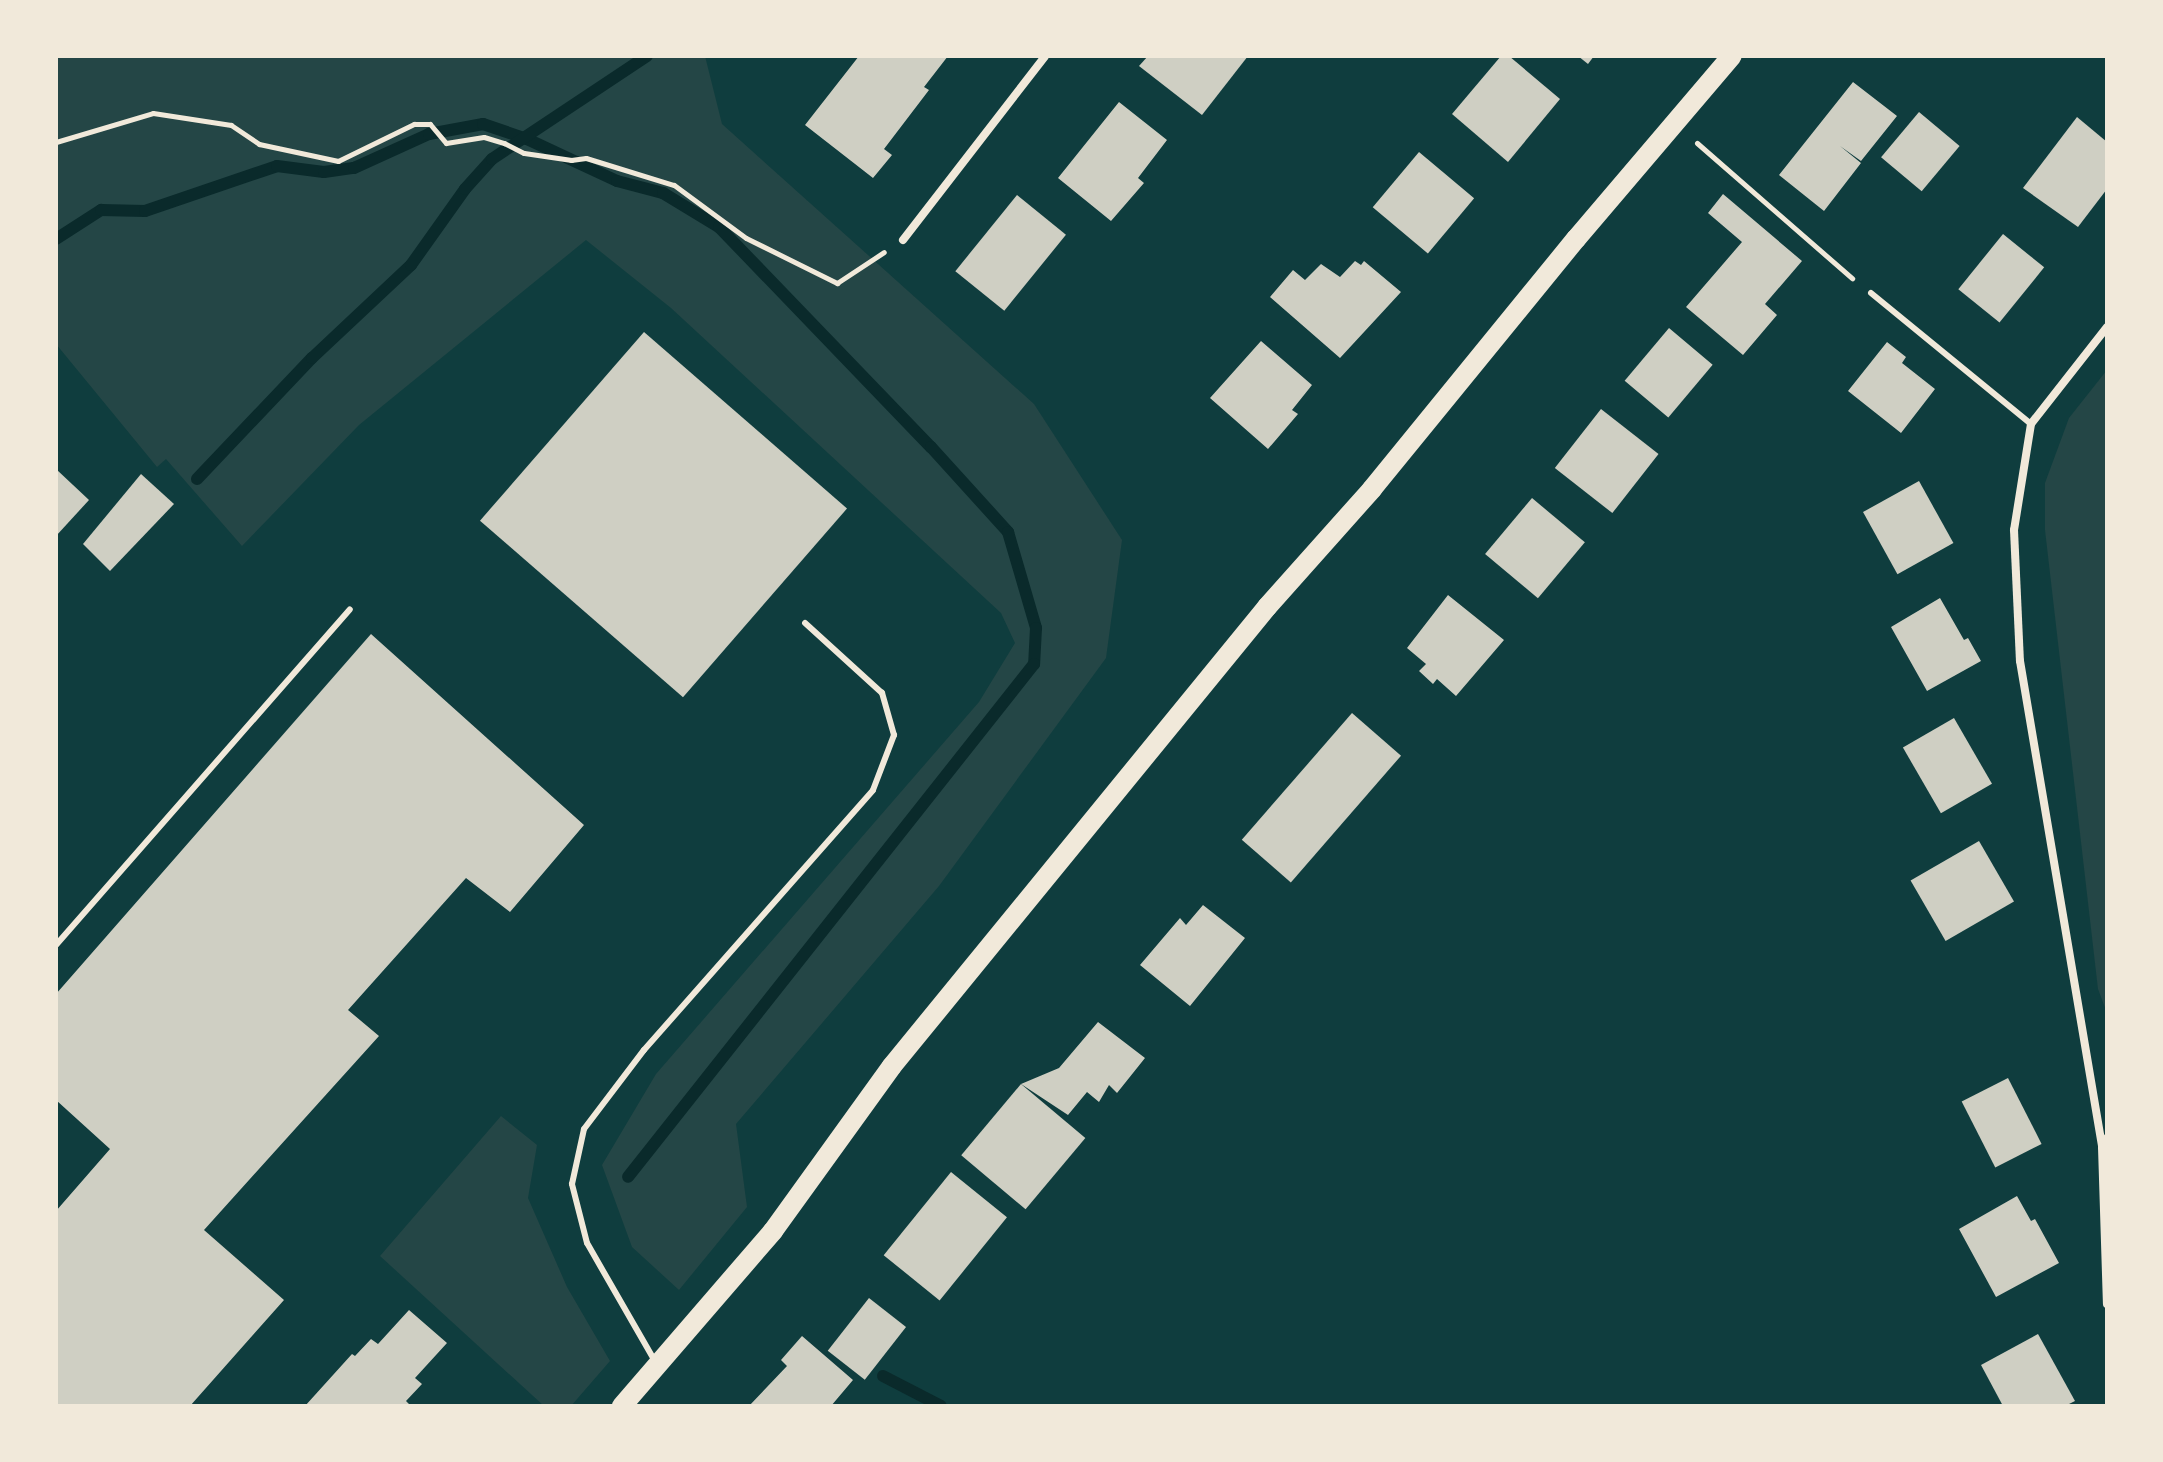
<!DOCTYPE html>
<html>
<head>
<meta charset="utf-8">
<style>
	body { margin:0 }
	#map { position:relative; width:2163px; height:1462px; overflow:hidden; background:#0f3d3e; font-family:Figtree,sans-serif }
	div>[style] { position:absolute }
	.green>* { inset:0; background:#244646 }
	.stream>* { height:12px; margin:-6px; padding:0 6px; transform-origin:6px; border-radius:6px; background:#0a2a2b }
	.building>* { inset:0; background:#cfcfc3; transform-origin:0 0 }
	.path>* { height:5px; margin:-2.5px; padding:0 2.5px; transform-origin:2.5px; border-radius:2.5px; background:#f1e9da }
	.service>* { height:6px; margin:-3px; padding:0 3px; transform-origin:3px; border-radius:3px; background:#f1e9da }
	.minor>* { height:8px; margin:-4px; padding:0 4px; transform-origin:4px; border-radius:4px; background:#f1e9da }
	.primary>* { height:20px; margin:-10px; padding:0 10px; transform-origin:10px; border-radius:10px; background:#f1e9da }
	span { translate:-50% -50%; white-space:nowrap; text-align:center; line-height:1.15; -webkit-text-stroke:6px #f1e9da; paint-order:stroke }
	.frame { position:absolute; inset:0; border:58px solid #f1e9da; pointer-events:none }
</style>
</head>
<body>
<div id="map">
	<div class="green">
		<i style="clip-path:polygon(56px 56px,705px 56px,722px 124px,1034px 404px,1122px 540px,1106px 658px,939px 886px,736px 1124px,747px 1207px,679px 1290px,632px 1247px,602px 1165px,656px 1074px,979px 702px,1015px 643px,1001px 613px,671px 308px,586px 240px,359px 425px,242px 546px,166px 459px,157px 467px,56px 344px)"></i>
		<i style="clip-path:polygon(2107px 370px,2107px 1013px,2098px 989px,2045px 530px,2045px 483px,2069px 418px)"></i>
		<i style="clip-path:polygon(501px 1116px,537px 1145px,528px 1198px,567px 1287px,610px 1361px,571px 1406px,544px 1406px,380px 1256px)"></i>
	</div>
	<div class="stream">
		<i style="left:56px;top:239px;width:54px;rotate:-32.8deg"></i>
		<i style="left:101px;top:210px;width:44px;rotate:1.3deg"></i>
		<i style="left:145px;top:211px;width:139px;rotate:-18.8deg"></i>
		<i style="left:277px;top:166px;width:47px;rotate:7.3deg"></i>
		<i style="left:324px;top:172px;width:30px;rotate:-8deg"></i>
		<i style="left:354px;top:168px;width:82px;rotate:-24.4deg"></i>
		<i style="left:429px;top:134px;width:55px;rotate:-10.5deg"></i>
		<i style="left:483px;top:124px;width:46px;rotate:18.8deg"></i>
		<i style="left:527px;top:139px;width:99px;rotate:25deg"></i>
		<i style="left:617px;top:181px;width:48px;rotate:14.6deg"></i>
		<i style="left:663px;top:193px;width:66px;rotate:31.3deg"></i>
		<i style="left:719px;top:227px;width:306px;rotate:46.1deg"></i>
		<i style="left:931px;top:447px;width:115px;rotate:47.8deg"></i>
		<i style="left:1008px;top:532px;width:100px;rotate:73.7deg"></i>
		<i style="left:1036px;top:628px;width:36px;rotate:93deg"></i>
		<i style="left:1034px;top:664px;width:654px;rotate:128.36deg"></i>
		<i style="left:197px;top:479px;width:167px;rotate:-46.5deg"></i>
		<i style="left:312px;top:358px;width:136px;rotate:-43.2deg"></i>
		<i style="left:411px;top:265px;width:93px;rotate:-54.6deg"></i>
		<i style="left:465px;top:189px;width:40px;rotate:-48deg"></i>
		<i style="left:492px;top:159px;width:186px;rotate:-33.6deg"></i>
		<i style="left:883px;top:1376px;width:65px;rotate:27.3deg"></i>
	</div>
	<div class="building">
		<i style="clip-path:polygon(859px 56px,948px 56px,924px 87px,929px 90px,884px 149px,892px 155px,873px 178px,805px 125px)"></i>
		<i style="clip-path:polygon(1148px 56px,1248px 56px,1202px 115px,1139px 66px)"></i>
		<i style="clip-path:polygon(1501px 56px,1509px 56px,1560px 99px,1508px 162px,1452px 114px)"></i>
		<i style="clip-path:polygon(1578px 56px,1594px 56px,1588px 64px)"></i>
		<i style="clip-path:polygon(1853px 82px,1897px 116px,1861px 161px,1840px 146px,1861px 163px,1824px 211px,1779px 175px)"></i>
		<i style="clip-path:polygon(1119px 102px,1167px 140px,1138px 178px,1144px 183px,1111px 221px,1058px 178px)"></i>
		<i style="left:1919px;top:112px;width:53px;height:59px;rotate:40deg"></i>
		<i style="clip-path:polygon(2077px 117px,2107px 142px,2107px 189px,2078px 227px,2023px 188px)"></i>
		<i style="left:1419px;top:152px;width:72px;height:72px;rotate:40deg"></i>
		<i style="clip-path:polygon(1723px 194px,1802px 261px,1765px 304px,1777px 315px,1743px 355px,1686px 307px,1742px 242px,1708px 213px)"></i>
		<i style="left:1017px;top:195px;width:63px;height:98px;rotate:39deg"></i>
		<i style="left:2003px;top:234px;width:53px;height:71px;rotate:39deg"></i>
		<i style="clip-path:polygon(1355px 261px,1361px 265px,1364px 261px,1401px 292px,1340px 358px,1270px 297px,1293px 270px,1305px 280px,1321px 264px,1340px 277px)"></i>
		<i style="left:1669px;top:328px;width:57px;height:69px;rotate:40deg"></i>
		<i style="left:644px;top:332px;width:269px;height:250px;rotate:41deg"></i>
		<i style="clip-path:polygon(1261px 341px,1312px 385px,1292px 410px,1298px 414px,1268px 449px,1210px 398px)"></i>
		<i style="clip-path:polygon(1887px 342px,1906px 357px,1902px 363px,1935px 389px,1901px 433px,1848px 391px)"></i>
		<i style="left:1601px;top:409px;width:73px;height:75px;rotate:38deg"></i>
		<i style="clip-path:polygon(56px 469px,89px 500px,56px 536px)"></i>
		<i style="clip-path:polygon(141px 474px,174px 504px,110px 571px,83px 544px)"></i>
		<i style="left:1919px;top:481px;width:71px;height:64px;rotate:61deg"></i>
		<i style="left:1532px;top:498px;width:69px;height:73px;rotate:40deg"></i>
		<i style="clip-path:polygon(1448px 595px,1504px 640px,1456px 696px,1437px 679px,1433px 684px,1419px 671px,1426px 664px,1407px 648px)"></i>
		<i style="clip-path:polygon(1940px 598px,1964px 640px,1968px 638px,1981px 661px,1927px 691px,1891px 627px)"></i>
		<i style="clip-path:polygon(371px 634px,584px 825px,510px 912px,466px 878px,348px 1010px,379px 1036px,204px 1230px,284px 1300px,190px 1406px,59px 1406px,56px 1403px,56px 1211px,110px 1149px,56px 1100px,56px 994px)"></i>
		<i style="left:1352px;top:713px;width:65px;height:168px;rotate:41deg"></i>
		<i style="left:1954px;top:718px;width:76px;height:59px;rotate:60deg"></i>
		<i style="left:1979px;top:841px;width:70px;height:79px;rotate:60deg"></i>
		<i style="clip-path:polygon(1203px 905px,1245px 938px,1190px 1006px,1140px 965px,1180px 918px,1186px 925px)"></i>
		<i style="clip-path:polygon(1098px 1022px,1145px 1058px,1117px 1093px,1109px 1085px,1099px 1102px,1087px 1092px,1068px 1115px,1021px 1084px,1059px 1068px)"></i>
		<i style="left:2008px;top:1078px;width:74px;height:52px;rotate:63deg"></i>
		<i style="left:1021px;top:1084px;width:84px;height:93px;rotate:40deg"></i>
		<i style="left:951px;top:1172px;width:72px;height:107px;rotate:39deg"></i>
		<i style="clip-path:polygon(2017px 1196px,2031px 1221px,2035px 1219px,2059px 1263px,1996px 1297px,1959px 1229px)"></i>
		<i style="left:869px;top:1298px;width:47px;height:67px;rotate:38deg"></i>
		<i style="clip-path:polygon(409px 1310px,447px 1343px,415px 1378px,422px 1384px,406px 1401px,411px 1406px,305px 1406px,352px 1354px,355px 1356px,371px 1339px,378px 1344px)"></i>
		<i style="clip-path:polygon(2038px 1334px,2075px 1401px,2065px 1406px,2003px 1406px,1981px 1365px)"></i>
		<i style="clip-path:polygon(802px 1336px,853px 1380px,831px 1406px,749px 1406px,787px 1366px,781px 1360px)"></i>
	</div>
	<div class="path">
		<i style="left:56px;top:142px;width:101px;rotate:-16.6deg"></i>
		<i style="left:153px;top:113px;width:79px;rotate:8.7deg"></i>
		<i style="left:231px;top:125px;width:34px;rotate:34deg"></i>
		<i style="left:259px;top:144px;width:81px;rotate:12.1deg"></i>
		<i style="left:338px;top:161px;width:85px;rotate:-26deg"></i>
		<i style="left:414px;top:124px;width:16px"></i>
		<i style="left:430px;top:124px;width:25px;rotate:50deg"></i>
		<i style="left:446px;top:143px;width:38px;rotate:-9deg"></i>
		<i style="left:484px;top:137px;width:21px;rotate:17deg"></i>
		<i style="left:504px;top:143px;width:22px;rotate:27deg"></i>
		<i style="left:524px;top:153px;width:48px;rotate:8.5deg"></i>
		<i style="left:571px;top:160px;width:15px;rotate:-8deg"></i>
		<i style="left:586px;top:158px;width:92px;rotate:17.1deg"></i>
		<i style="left:674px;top:185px;width:89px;rotate:36.4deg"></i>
		<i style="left:746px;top:238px;width:102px;rotate:26.3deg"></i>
		<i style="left:837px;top:283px;width:56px;rotate:-33.4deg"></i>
		<i style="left:1697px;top:143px;width:206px;rotate:41.1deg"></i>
	</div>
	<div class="service">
		<i style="left:1871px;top:293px;width:207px;rotate:39.3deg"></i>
		<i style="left:56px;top:945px;width:446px;rotate:-48.8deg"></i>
		<i style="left:656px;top:1363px;width:138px;rotate:-119.9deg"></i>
		<i style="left:587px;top:1243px;width:61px;rotate:-104.3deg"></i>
		<i style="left:572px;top:1184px;width:56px;rotate:-77.7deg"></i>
		<i style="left:584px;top:1129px;width:99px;rotate:-52.8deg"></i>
		<i style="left:644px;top:1050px;width:346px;rotate:-48.6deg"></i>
		<i style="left:873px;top:790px;width:59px;rotate:-69.1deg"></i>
		<i style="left:894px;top:735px;width:44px;rotate:-105.9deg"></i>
		<i style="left:882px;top:693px;width:104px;rotate:-137.7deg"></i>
	</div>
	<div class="minor">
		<i style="left:903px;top:240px;width:232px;rotate:-52.3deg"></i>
		<i style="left:2107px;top:327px;width:123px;rotate:128.1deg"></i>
		<i style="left:2031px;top:424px;width:107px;rotate:99.1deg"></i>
		<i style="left:2014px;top:530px;width:131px;rotate:87.4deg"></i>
		<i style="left:2020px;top:661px;width:493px;rotate:80.4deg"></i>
		<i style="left:2102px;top:1147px;width:5px"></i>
		<i style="left:2107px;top:1138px;width:10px;rotate:119deg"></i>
		<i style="left:2102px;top:1147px;width:157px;rotate:88.2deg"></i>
	</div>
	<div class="primary">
		<i style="left:622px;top:1406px;width:231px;rotate:-49.2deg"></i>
		<i style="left:773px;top:1231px;width:203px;rotate:-54.2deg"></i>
		<i style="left:892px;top:1066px;width:593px;rotate:-50.75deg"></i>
		<i style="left:1267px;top:607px;width:158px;rotate:-48.3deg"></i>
		<i style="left:1372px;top:489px;width:323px;rotate:-50.8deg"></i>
		<i style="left:1576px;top:239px;width:240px;rotate:-49.6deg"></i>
	</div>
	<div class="frame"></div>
</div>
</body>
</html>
